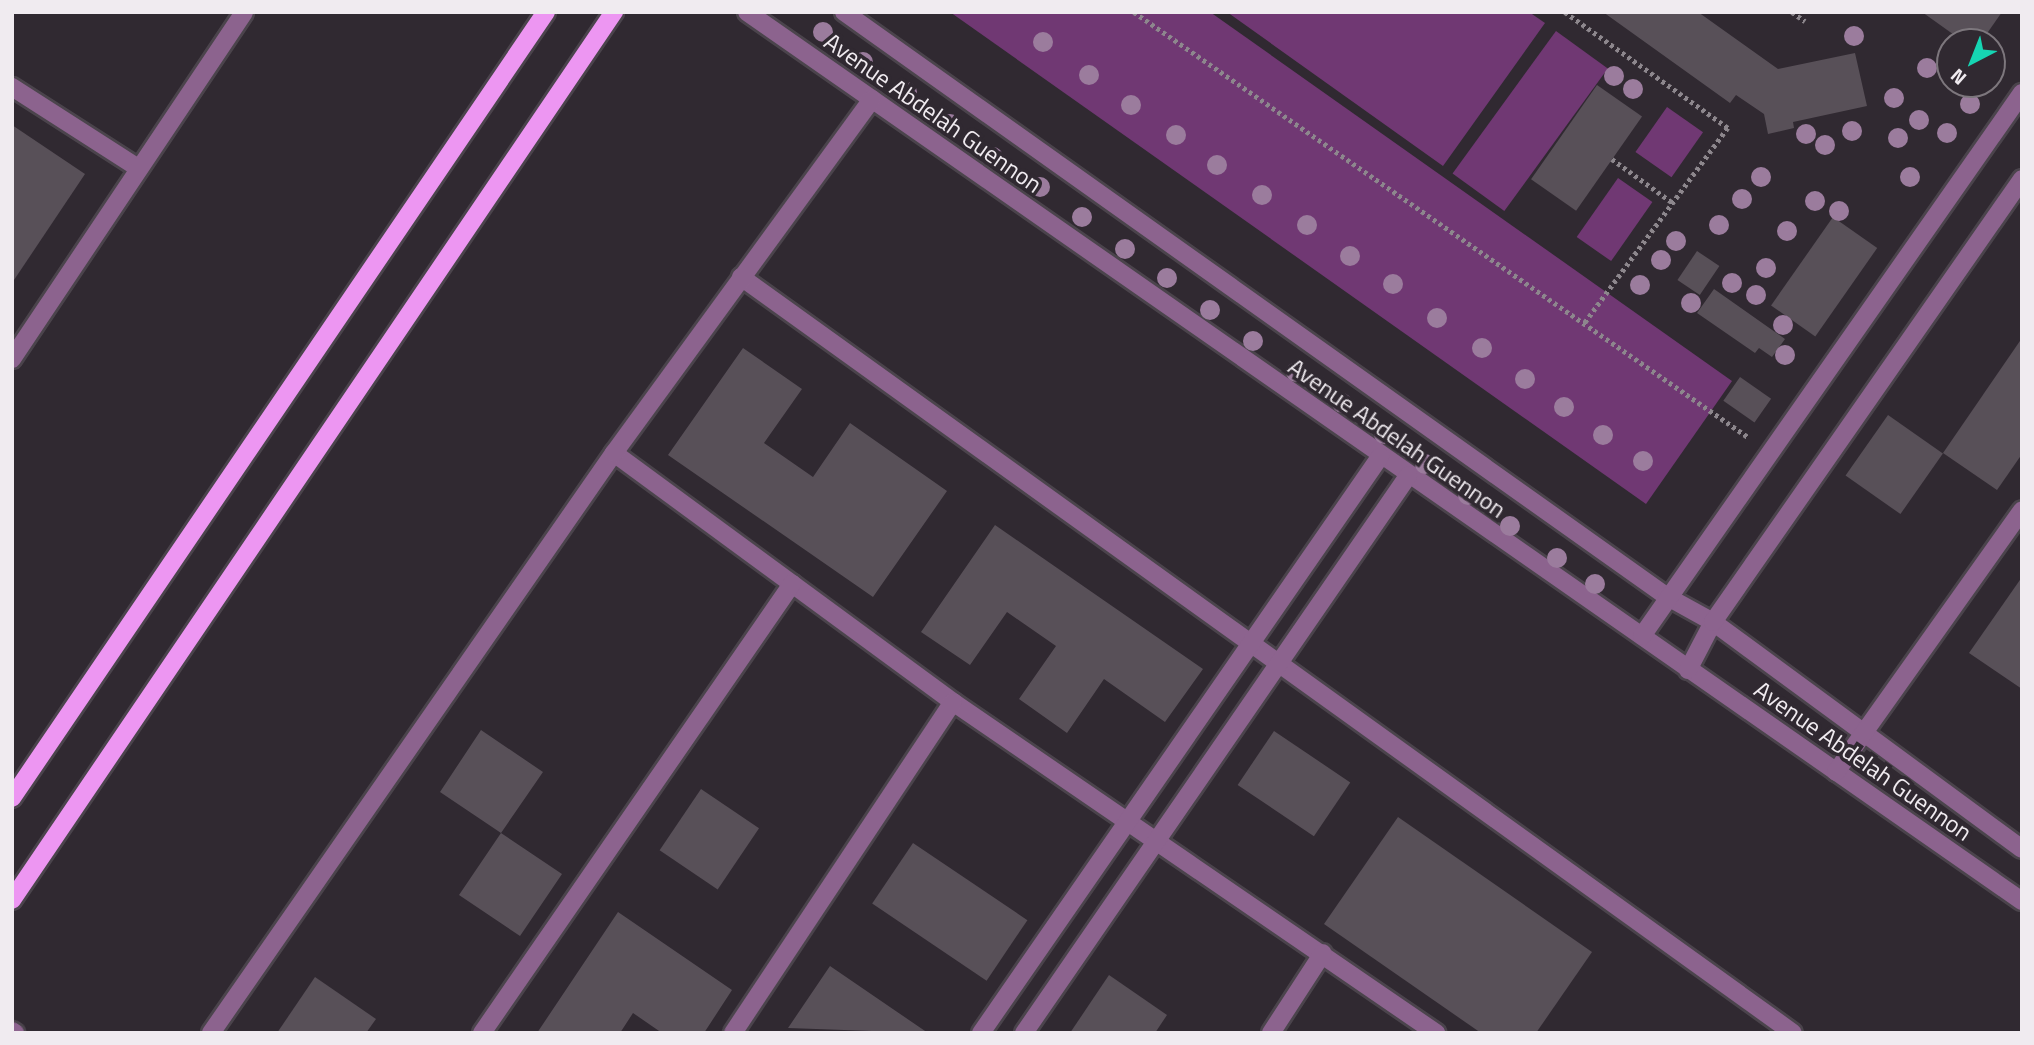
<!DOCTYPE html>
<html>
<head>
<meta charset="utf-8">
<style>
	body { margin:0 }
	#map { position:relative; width:2034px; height:1045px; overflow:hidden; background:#302931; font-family:"Titillium Web",sans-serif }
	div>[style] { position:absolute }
	.green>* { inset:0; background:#703873; transform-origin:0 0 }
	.building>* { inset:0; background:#585058; transform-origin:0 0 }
	.path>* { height:4.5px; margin-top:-2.25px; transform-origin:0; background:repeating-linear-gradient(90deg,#8d878d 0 3.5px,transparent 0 7px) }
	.roads { filter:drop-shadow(2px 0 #4b444c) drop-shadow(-2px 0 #4b444c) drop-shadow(0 2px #4b444c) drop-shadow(0 -2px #4b444c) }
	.minor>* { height:18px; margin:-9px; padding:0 9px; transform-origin:9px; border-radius:9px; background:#8c638e }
	.major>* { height:18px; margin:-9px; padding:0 9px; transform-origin:9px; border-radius:9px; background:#ed96f2 }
	.trees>* { width:20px; height:20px; margin:-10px; border-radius:50%; background:#9b7c9d }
	span { translate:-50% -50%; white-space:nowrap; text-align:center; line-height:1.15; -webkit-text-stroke:7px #302931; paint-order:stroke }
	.street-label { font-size:24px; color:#f0ebf0 }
	.frame { position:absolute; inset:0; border:14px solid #f0ebf0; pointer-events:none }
	.north { position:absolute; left:1936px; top:28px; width:70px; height:70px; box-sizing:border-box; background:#302931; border:2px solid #7d777d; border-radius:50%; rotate:222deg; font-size:19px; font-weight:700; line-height:28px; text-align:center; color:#f0ebf0 }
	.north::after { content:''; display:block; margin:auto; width:24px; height:32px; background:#16d5b3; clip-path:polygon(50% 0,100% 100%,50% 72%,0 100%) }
</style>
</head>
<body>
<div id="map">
	<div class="green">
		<i style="clip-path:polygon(950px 12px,1210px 12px,1732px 381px,1646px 504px)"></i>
		<i style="clip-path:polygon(1227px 12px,1529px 12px,1545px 23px,1443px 166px)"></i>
		<i style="left:1556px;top:31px;width:64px;height:176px;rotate:36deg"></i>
		<i style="left:1667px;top:107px;width:44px;height:55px;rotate:35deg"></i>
		<i style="left:1618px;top:178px;width:42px;height:72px;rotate:35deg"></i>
	</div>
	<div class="building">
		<i style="clip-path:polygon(1603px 12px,1698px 12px,1778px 69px,1855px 53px,1867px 106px,1793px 122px,1794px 128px,1768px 134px,1764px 114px,1736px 95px,1730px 103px)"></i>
		<i style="clip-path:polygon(1922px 12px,2002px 12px,1981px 42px,1964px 42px)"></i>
		<i style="left:1597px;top:85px;width:55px;height:115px;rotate:35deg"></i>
		<i style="clip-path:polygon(12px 125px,85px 174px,12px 283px)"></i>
		<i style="left:1833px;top:217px;width:54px;height:108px;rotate:35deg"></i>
		<i style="left:1697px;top:251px;width:27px;height:35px;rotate:34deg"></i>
		<i style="clip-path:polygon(1714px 289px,1785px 339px,1772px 357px,1759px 348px,1755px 353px,1697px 313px)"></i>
		<i style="clip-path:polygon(2022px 338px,2022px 454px,1997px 490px,1943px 453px)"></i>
		<i style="clip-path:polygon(743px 348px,802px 389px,764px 443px,813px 477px,850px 423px,947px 491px,873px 597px,668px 455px)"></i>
		<i style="left:1740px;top:377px;width:38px;height:29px;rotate:35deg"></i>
		<i style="left:1888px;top:415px;width:67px;height:74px;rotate:35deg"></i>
		<i style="clip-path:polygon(995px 525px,1203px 669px,1165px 722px,1104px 679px,1067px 733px,1019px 699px,1056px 646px,1007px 612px,970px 665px,921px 632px)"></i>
		<i style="clip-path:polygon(2022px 577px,2022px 689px,1969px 653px)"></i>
		<i style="clip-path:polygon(481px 730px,543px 772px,501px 833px,562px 874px,520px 936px,459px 895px,501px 833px,440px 792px)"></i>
		<i style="left:1274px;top:731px;width:92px;height:65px;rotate:34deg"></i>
		<i style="left:701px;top:789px;width:70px;height:74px;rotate:34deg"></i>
		<i style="clip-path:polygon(1398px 817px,1592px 952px,1536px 1033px,1481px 1033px,1324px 924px)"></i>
		<i style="left:913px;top:843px;width:138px;height:73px;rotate:34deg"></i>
		<i style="clip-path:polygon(618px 912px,732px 990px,704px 1033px,662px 1033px,633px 1013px,620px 1033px,537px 1033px)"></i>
		<i style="clip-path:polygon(830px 966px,887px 1005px,928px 1033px,788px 1028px)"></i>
		<i style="clip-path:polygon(1109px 975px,1167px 1015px,1155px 1033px,1070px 1033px)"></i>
		<i style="clip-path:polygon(315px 977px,376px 1019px,366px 1033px,277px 1033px)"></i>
	</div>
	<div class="path">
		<i style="left:1134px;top:12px;width:747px;rotate:34.69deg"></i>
		<i style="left:1565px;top:12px;width:200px;rotate:35.4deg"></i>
		<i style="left:1728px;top:128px;width:243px;rotate:126.3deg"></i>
		<i style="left:1792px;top:12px;width:16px;rotate:35deg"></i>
		<i style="left:1612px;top:159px;width:75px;rotate:35.8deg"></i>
	</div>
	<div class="roads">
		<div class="minor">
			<i style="left:747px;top:12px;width:1554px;rotate:34.89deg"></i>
			<i style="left:844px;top:12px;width:1008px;rotate:35.39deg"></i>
			<i style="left:1666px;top:596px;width:54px;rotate:29deg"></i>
			<i style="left:1713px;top:622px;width:383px;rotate:36.3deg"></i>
			<i style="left:12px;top:87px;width:150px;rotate:32.7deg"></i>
			<i style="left:741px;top:277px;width:1295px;rotate:35.7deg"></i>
			<i style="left:12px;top:359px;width:417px;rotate:-56.2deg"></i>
			<i style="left:614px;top:453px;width:421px;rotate:36.3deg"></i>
			<i style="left:953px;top:702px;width:586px;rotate:34.42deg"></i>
			<i style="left:1642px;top:636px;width:663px;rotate:-55.02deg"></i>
			<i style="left:1688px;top:670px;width:54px;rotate:-62.5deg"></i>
			<i style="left:1713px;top:622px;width:540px;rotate:-55.1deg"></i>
			<i style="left:1836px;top:772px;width:321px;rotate:-54.6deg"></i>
			<i style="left:12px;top:1031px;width:4px;rotate:34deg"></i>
			<i style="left:211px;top:1033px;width:706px;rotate:-55.21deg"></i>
			<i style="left:614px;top:453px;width:438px;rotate:-53.9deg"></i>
			<i style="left:482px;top:1033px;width:546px;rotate:-55.38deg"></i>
			<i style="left:733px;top:1033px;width:397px;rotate:-56.4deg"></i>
			<i style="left:981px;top:1033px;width:701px;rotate:-55.29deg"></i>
			<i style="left:1024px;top:1033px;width:677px;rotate:-55.42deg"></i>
			<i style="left:1271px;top:1033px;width:95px;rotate:-57deg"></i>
		</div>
		<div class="major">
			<i style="left:12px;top:798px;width:950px;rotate:-55.81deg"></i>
			<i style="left:12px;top:900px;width:1073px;rotate:-55.87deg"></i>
		</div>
	</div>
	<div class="trees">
		<i style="left:823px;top:32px"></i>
		<i style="left:1854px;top:36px"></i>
		<i style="left:1043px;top:42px"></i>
		<i style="left:863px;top:62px"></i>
		<i style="left:1927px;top:68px"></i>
		<i style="left:1089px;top:75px"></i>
		<i style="left:1614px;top:76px"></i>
		<i style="left:1633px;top:89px"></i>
		<i style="left:907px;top:92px"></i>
		<i style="left:1894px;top:98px"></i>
		<i style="left:1970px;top:104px"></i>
		<i style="left:1131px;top:105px"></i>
		<i style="left:1919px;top:120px"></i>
		<i style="left:950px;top:124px"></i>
		<i style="left:1852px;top:131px"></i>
		<i style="left:1947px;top:133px"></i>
		<i style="left:1806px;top:134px"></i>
		<i style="left:1176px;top:135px"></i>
		<i style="left:1898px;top:138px"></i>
		<i style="left:1825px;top:145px"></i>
		<i style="left:993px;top:157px"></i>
		<i style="left:1217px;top:165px"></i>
		<i style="left:1761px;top:177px"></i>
		<i style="left:1910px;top:177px"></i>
		<i style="left:1040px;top:187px"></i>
		<i style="left:1262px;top:195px"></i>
		<i style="left:1742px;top:199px"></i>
		<i style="left:1815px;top:201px"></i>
		<i style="left:1839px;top:211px"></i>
		<i style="left:1082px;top:217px"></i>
		<i style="left:1307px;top:225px"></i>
		<i style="left:1719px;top:225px"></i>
		<i style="left:1787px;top:231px"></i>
		<i style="left:1676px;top:241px"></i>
		<i style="left:1125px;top:249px"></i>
		<i style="left:1350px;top:256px"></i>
		<i style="left:1661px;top:260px"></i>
		<i style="left:1766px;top:268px"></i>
		<i style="left:1167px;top:278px"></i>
		<i style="left:1732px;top:283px"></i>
		<i style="left:1393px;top:284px"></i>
		<i style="left:1640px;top:285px"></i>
		<i style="left:1756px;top:295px"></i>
		<i style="left:1691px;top:303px"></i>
		<i style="left:1210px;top:310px"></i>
		<i style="left:1437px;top:318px"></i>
		<i style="left:1783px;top:325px"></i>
		<i style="left:1253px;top:341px"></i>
		<i style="left:1482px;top:348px"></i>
		<i style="left:1785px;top:355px"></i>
		<i style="left:1296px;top:372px"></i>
		<i style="left:1525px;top:379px"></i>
		<i style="left:1342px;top:403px"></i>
		<i style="left:1564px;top:407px"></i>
		<i style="left:1384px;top:434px"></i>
		<i style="left:1603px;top:435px"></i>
		<i style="left:1643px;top:461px"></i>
		<i style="left:1425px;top:464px"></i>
		<i style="left:1468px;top:495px"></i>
		<i style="left:1510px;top:526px"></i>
		<i style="left:1557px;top:558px"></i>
		<i style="left:1595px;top:584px"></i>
	</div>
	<div class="street-label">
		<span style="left:933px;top:113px;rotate:35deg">Avenue Abdelah Guennon</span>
		<span style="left:1397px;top:438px;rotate:35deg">Avenue Abdelah Guennon</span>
		<span style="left:1863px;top:761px;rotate:35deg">Avenue Abdelah Guennon</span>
	</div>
	<div class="frame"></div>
	<div class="north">N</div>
</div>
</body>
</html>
